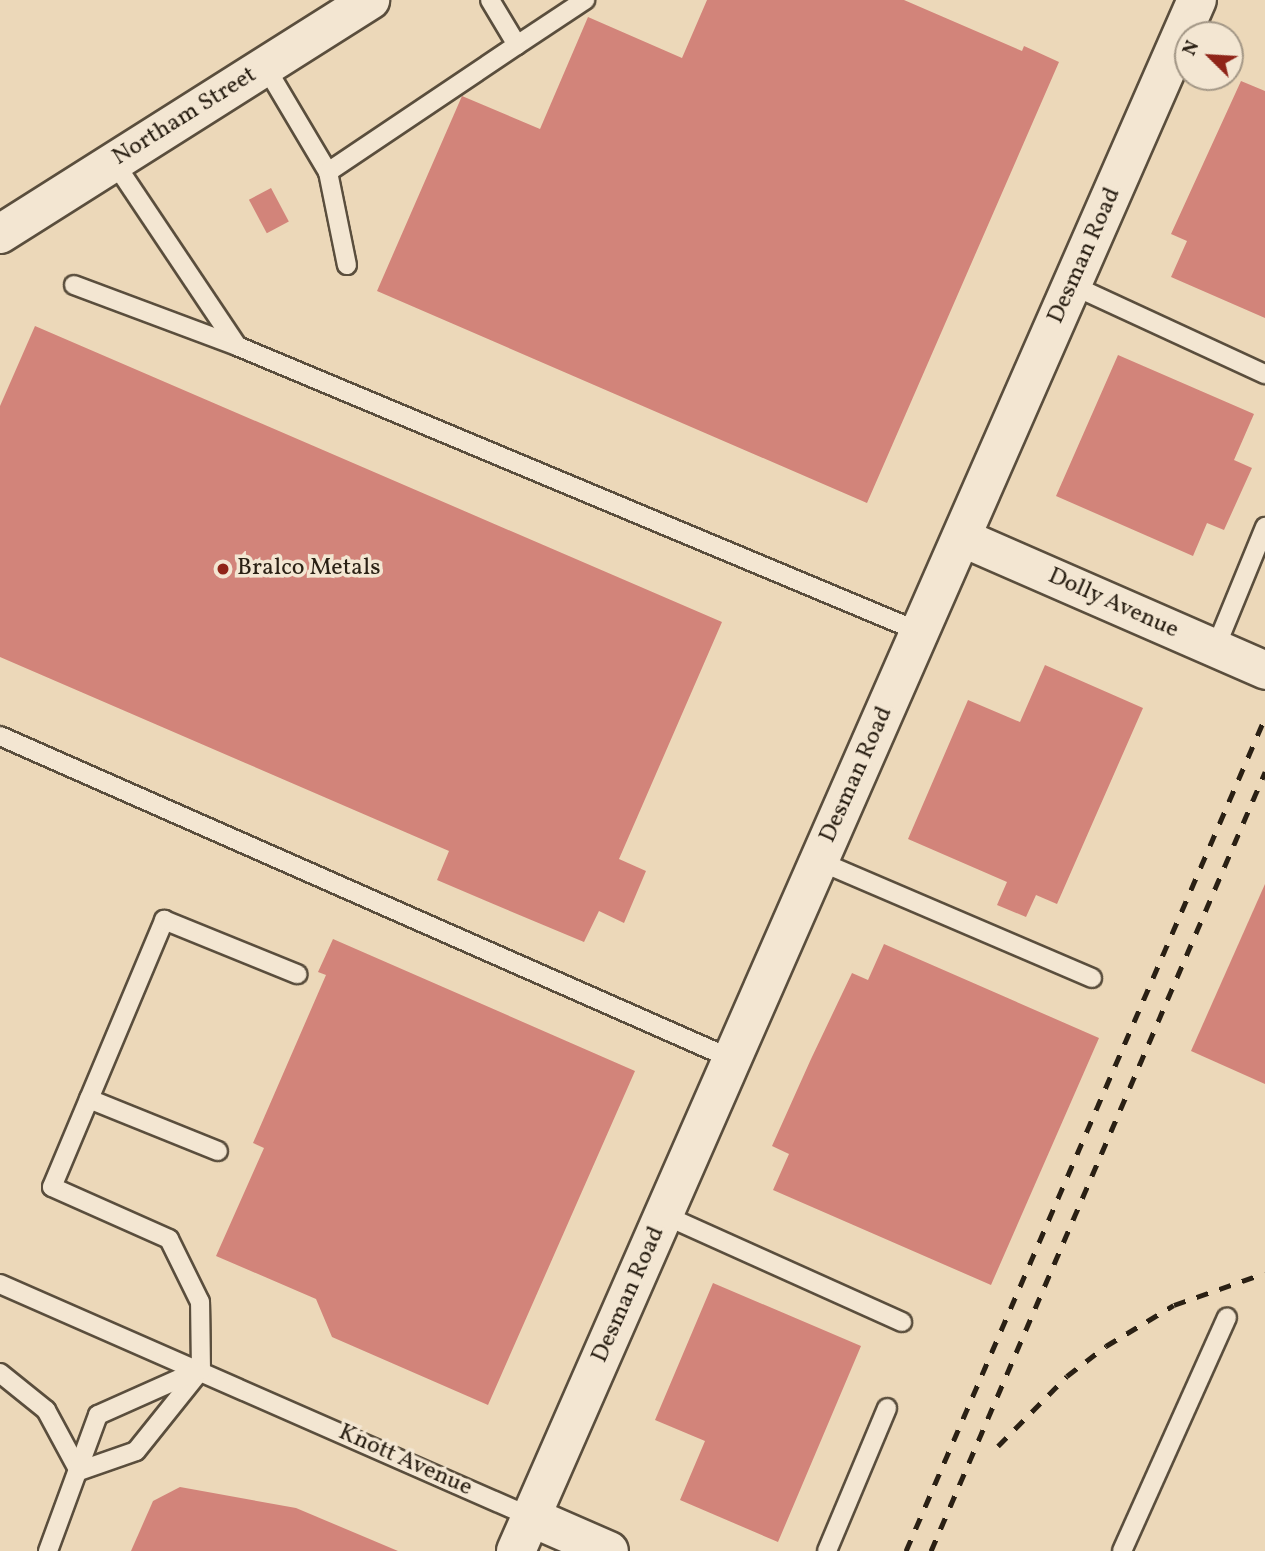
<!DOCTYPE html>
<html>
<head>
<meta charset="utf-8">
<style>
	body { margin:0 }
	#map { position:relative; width:1265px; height:1551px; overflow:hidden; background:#ecd8b9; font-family:Vollkorn,serif }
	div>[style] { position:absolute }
	.building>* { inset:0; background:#d2847a; transform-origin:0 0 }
	.roads { filter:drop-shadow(2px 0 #5a4e3d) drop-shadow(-2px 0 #5a4e3d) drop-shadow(0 2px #5a4e3d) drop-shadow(0 -2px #5a4e3d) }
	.lane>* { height:18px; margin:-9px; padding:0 9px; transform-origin:9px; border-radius:9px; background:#f3e6d2 }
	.street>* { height:37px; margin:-18.5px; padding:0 18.5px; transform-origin:18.5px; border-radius:18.5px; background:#f3e6d2 }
	.secondary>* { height:38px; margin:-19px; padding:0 19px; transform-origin:19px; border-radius:19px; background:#f3e6d2 }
	.rail>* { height:5px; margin-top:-2.5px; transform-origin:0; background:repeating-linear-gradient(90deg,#2a2014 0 12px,transparent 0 24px) }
	.dots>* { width:19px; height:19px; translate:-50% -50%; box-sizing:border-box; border:4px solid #f3e6d2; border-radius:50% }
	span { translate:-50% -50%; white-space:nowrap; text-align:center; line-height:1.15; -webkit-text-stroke:7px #f3e6d2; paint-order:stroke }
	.street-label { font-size:24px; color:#2a2014 }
	.poi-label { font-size:24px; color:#2a2014 }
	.left { translate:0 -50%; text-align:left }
	.north { position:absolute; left:1174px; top:21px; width:70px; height:70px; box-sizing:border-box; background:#f3e6d2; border:2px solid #a39786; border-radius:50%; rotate:294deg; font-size:19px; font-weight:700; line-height:28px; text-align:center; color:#2a2014 }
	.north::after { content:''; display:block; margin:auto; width:24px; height:32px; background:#8f2418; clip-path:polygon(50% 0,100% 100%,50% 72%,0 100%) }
</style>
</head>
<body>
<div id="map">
	<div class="building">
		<i style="clip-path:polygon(707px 0,904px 0,1022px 51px,1024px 46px,1059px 62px,867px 503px,377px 291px,462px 96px,540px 129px,588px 17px,682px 58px)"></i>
		<i style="clip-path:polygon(1241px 81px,1265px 91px,1265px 318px,1171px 277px,1187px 241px,1171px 234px)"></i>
		<i style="left:271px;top:188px;width:38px;height:25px;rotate:62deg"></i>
		<i style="clip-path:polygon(35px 326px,722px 622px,619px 859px,646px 871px,624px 923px,599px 911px,584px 942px,491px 903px,437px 880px,449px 851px,0 657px,0 406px)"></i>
		<i style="clip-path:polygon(1118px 355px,1254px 414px,1234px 460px,1252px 468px,1224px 530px,1207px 523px,1193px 556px,1056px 496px)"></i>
		<i style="clip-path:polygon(1045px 665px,1143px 708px,1057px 904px,1036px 895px,1026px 917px,997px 905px,1007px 882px,908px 839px,968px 700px,1020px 722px)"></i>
		<i style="clip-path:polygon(1265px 884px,1265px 1084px,1191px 1051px)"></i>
		<i style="clip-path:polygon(333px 939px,635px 1071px,488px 1405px,332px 1337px,316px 1299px,216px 1256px,264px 1148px,253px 1143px,326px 975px,318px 972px)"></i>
		<i style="clip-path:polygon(884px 944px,1099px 1038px,991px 1285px,773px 1190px,789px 1154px,772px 1146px,811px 1059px,852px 973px,868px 980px)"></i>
		<i style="clip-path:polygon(713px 1283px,861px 1346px,778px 1542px,680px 1500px,705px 1441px,655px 1420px)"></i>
		<i style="clip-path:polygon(180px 1487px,296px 1508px,398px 1551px,131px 1551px,153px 1501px)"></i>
	</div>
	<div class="roads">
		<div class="lane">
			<i style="left:517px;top:45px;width:82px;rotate:-33.5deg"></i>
			<i style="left:265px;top:66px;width:123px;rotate:59.3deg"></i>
			<i style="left:328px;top:172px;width:95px;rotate:78.5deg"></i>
			<i style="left:114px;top:162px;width:221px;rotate:56.2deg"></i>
			<i style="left:237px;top:346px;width:740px;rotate:22.72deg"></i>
			<i style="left:328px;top:172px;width:228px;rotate:-33.9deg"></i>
			<i style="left:517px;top:45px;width:52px;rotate:-121deg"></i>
			<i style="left:74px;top:285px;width:174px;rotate:20.5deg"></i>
			<i style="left:1072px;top:285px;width:213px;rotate:24.8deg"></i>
			<i style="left:1215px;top:649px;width:132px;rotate:-67.7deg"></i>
			<i style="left:0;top:736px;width:800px;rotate:23.81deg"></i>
			<i style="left:819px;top:861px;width:297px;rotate:23.2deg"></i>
			<i style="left:89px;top:1099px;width:139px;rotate:22deg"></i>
			<i style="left:664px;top:1215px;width:261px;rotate:24.2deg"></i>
			<i style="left:0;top:1284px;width:580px;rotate:23.69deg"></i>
			<i style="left:0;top:1373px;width:59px;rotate:38.8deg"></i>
			<i style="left:46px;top:1410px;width:69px;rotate:61.6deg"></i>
			<i style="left:79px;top:1471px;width:60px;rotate:-19.3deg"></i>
			<i style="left:136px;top:1451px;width:104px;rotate:-51.3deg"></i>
			<i style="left:201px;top:1370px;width:68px;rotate:-90.8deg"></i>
			<i style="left:200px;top:1302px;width:70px;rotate:-116.2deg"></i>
			<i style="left:169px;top:1239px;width:128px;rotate:-156deg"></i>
			<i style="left:52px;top:1187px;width:290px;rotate:-67.2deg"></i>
			<i style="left:164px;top:920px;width:144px;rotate:22.1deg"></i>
			<i style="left:48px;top:1551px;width:145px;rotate:-69.8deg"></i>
			<i style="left:98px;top:1415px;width:108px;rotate:-24deg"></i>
			<i style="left:827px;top:1551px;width:155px;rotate:-67.2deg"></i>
			<i style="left:1122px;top:1551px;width:256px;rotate:-65.8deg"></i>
		</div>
		<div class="street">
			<i style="left:961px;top:537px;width:332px;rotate:23.6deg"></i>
		</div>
		<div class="secondary">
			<i style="left:0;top:234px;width:438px;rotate:-32.3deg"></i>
			<i style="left:531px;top:1517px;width:85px;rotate:23.6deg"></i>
			<i style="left:516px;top:1551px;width:1694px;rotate:-66.3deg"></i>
		</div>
	</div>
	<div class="rail">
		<i style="left:998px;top:1446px;width:98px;rotate:-45.4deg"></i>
		<i style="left:1067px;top:1376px;width:49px;rotate:-37.6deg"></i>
		<i style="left:1106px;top:1346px;width:79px;rotate:-31.1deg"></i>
		<i style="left:1174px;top:1305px;width:96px;rotate:-19.4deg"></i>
		<i style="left:906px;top:1551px;width:907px;rotate:-66.69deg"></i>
		<i style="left:931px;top:1551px;width:848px;rotate:-66.79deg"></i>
	</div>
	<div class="dots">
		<i style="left:223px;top:569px;background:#8f2418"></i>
	</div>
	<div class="street-label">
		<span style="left:185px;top:117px;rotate:-32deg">Northam Street</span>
		<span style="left:1085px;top:256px;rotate:-66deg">Desman Road</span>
		<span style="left:1113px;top:604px;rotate:24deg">Dolly Avenue</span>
		<span style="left:857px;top:775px;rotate:-66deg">Desman Road</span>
		<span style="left:629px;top:1295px;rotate:-66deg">Desman Road</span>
		<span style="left:405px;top:1461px;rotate:24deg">Knott Avenue</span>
	</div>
	<div class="poi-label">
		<span class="left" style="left:237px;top:569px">Bralco Metals</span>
	</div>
	<div class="north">N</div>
</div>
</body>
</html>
